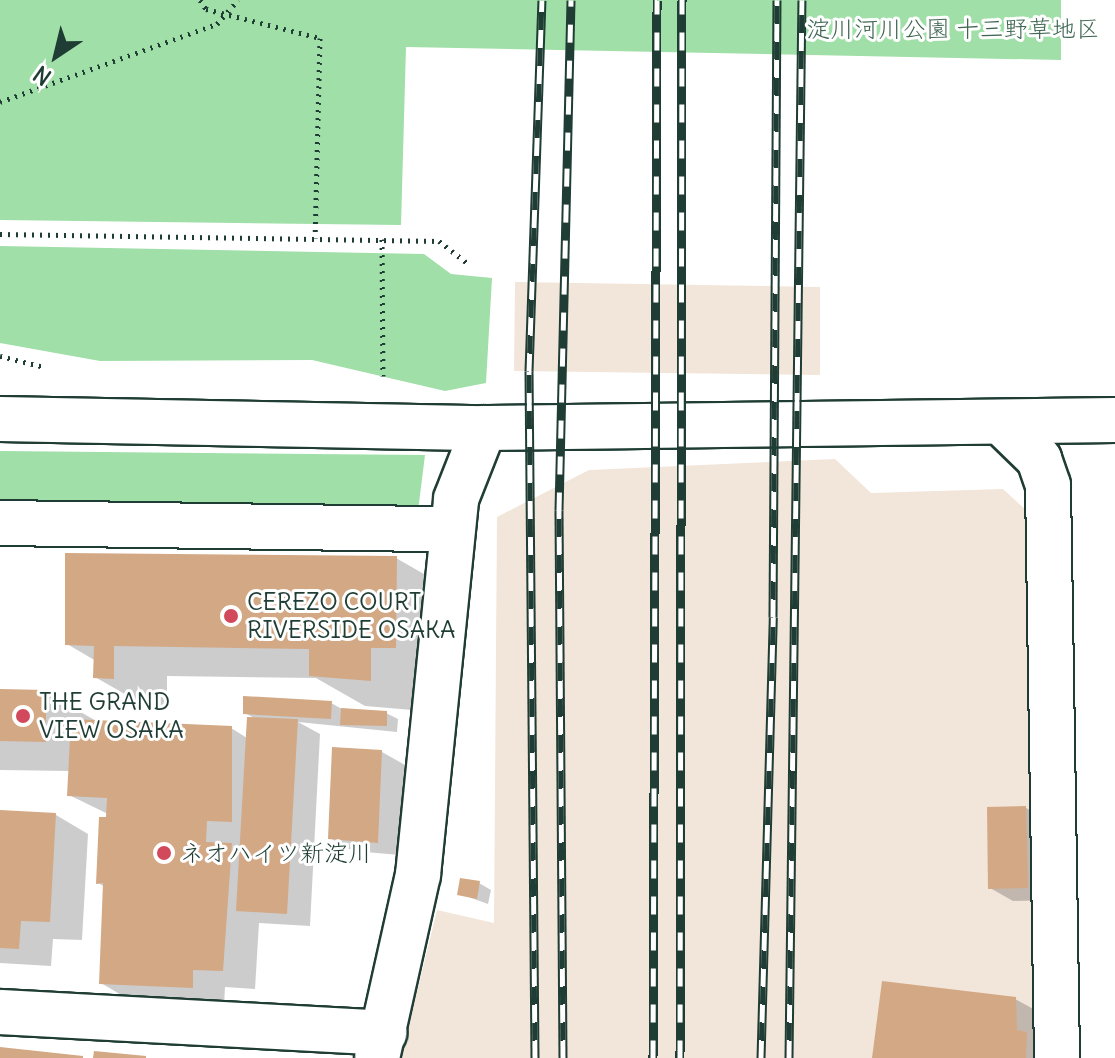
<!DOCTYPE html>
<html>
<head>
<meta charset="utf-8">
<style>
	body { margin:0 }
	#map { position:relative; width:1115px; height:1058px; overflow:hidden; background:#fff; font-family:Delius,"Klee One",sans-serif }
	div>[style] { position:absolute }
	.built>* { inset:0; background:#f2e5da }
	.green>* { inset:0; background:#a0dfa8 }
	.shadow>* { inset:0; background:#0003 }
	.building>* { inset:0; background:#d3a884 }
	.path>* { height:5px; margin-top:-2.5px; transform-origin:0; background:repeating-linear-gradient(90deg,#1f3d34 0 2px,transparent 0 8px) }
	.roads { filter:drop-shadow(2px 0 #1f3d34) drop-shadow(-2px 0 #1f3d34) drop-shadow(0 2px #1f3d34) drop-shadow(0 -2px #1f3d34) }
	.minor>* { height:44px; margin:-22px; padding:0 22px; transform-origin:22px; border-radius:22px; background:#fff }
	.rail>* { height:9px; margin-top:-4.5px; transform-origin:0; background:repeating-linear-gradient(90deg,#fff 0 18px,#1f3d34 0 36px); box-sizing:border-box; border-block:2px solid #1f3d34 }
	.dots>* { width:22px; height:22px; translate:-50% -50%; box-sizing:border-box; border:4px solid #fff; border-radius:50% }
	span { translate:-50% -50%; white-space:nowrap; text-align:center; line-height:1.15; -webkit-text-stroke:6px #fff; paint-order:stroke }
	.park-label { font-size:24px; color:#3f6651 }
	.poi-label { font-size:24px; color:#1f3d34 }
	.left { translate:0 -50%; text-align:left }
	.north { position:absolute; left:16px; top:16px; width:80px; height:80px; -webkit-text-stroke:6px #fff; paint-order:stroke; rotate:215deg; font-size:22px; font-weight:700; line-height:32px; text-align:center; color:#1f3d34 }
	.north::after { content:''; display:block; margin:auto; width:28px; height:36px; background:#1f3d34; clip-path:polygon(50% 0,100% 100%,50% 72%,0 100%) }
</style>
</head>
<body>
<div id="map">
	<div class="built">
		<div style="clip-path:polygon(515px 282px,820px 287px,820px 375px,514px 371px)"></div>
		<div style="clip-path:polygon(835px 459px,871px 493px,1003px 489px,1027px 511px,1037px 1058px,401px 1058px,437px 910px,494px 923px,497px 517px,589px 470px)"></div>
	</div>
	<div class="green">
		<div style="clip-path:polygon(0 0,1061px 0,1061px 60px,406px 47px,401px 225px,0 220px)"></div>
		<div style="clip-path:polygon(0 246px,424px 254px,451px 274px,492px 278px,486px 383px,445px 391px,312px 360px,100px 361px,0 343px)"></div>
		<div style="clip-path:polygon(0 451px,425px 455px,418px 511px,0 504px)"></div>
	</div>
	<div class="shadow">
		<div style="clip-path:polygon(396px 558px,450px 589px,424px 711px,365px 706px,316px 678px,167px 676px,167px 709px,149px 708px,95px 677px,96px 661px,67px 644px)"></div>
		<div style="clip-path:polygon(0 691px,46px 692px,98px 722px,231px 728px,247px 738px,256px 719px,245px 713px,331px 703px,342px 709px,386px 713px,398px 719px,397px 732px,298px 722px,320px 734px,310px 926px,259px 923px,255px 989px,225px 987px,224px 1006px,133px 1002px,101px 983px,105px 887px,98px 883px,108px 814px,69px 795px,70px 771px,0 770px)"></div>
		<div style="clip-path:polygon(382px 752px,405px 765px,400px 855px,353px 851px,330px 838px)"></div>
		<div style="clip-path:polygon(1026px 808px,1049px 821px,1050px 900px,1013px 901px,990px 888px)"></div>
		<div style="clip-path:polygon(0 812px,56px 815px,88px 834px,82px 940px,53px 939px,51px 966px,0 963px)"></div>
		<div style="clip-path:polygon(479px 883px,491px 890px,488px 904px,460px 894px)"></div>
		<div style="clip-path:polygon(1015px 999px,1048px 1017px,1059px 1058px,874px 1058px)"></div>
	</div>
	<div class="building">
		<div style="clip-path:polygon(65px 553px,397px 556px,396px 648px,371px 648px,371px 681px,309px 676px,309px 649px,114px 646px,114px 679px,93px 678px,94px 646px,65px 645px)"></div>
		<div style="clip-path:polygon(0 689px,46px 690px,46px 742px,0 741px)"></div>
		<div style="clip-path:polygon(243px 696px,332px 701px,331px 719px,243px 714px)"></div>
		<div style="clip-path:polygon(341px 708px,387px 711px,387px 726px,340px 725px)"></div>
		<div style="clip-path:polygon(247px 717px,298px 719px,287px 914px,236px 911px)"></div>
		<div style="clip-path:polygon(71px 719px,232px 726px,232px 822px,207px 821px,206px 842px,232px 843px,223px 971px,193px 970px,193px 988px,99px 984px,103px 883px,96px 884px,99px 817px,106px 817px,107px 798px,67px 796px)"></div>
		<div style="clip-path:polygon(332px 747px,382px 750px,378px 843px,328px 839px)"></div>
		<div style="clip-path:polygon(1026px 806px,1028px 888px,988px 889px,987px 807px)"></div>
		<div style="clip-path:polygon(0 810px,56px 813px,50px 922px,21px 921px,19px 949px,0 948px)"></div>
		<div style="clip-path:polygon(460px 878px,480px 881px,477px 899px,457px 895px)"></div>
		<div style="clip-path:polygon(882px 981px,1016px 997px,1017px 1030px,1027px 1032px,1026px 1058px,872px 1058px)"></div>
		<div style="clip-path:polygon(0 1047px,83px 1056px,83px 1058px,0 1058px)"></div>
		<div style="clip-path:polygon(94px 1051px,146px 1056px,146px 1058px,93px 1058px)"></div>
	</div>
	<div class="path">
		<div style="left:200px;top:0;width:11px;rotate:56deg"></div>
		<div style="left:206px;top:9px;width:118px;rotate:14.3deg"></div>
		<div style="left:320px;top:38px;width:200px;rotate:91.4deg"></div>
		<div style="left:0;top:102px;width:231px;rotate:-19.8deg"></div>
		<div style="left:217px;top:24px;width:32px;rotate:-49deg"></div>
		<div style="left:0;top:234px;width:439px;rotate:0.9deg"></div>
		<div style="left:439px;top:241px;width:37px;rotate:38deg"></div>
		<div style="left:382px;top:239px;width:137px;rotate:89.6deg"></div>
		<div style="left:0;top:356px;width:45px;rotate:14deg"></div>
	</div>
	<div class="roads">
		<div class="minor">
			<div style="left:0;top:419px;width:484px;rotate:1.1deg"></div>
			<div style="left:484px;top:428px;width:631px;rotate:-0.73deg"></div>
			<div style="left:1002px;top:423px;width:52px;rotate:44.2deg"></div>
			<div style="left:1039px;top:459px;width:28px;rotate:71deg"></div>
			<div style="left:1048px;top:485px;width:573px;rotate:89.1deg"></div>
			<div style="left:0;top:523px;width:452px;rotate:0.8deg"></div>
			<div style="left:0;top:1012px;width:385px;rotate:3.1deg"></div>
			<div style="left:377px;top:1058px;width:188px;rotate:-77.4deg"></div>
			<div style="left:418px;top:875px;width:378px;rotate:-84.2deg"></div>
			<div style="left:456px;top:499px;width:76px;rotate:-68.5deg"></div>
		</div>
	</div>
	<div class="rail">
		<div style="left:535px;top:1058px;width:687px;rotate:-90.5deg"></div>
		<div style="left:529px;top:371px;width:371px;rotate:-88deg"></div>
		<div style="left:563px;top:1058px;width:548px;rotate:-90.42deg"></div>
		<div style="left:559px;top:510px;width:510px;rotate:-88.65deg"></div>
		<div style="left:653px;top:1058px;width:1058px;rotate:-89.78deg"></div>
		<div style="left:680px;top:1058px;width:1058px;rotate:-89.89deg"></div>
		<div style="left:761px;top:1058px;width:441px;rotate:-88.4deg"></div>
		<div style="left:773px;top:617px;width:617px;rotate:-89.63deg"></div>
		<div style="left:789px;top:1058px;width:1058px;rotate:-89.3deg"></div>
	</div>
	<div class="dots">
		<div style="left:231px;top:616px;background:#d1495b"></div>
		<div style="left:23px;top:716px;background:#d1495b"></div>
		<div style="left:164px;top:853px;background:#d1495b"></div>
	</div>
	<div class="park-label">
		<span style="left:953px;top:29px">淀川河川公園 十三野草地区</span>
	</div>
	<div class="poi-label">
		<span class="left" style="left:247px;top:616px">CEREZO COURT<br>RIVERSIDE OSAKA</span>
		<span class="left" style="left:39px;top:716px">THE GRAND<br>VIEW OSAKA</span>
		<span class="left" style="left:180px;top:853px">ネオハイツ新淀川</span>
	</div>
	<div class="north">N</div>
</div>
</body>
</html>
